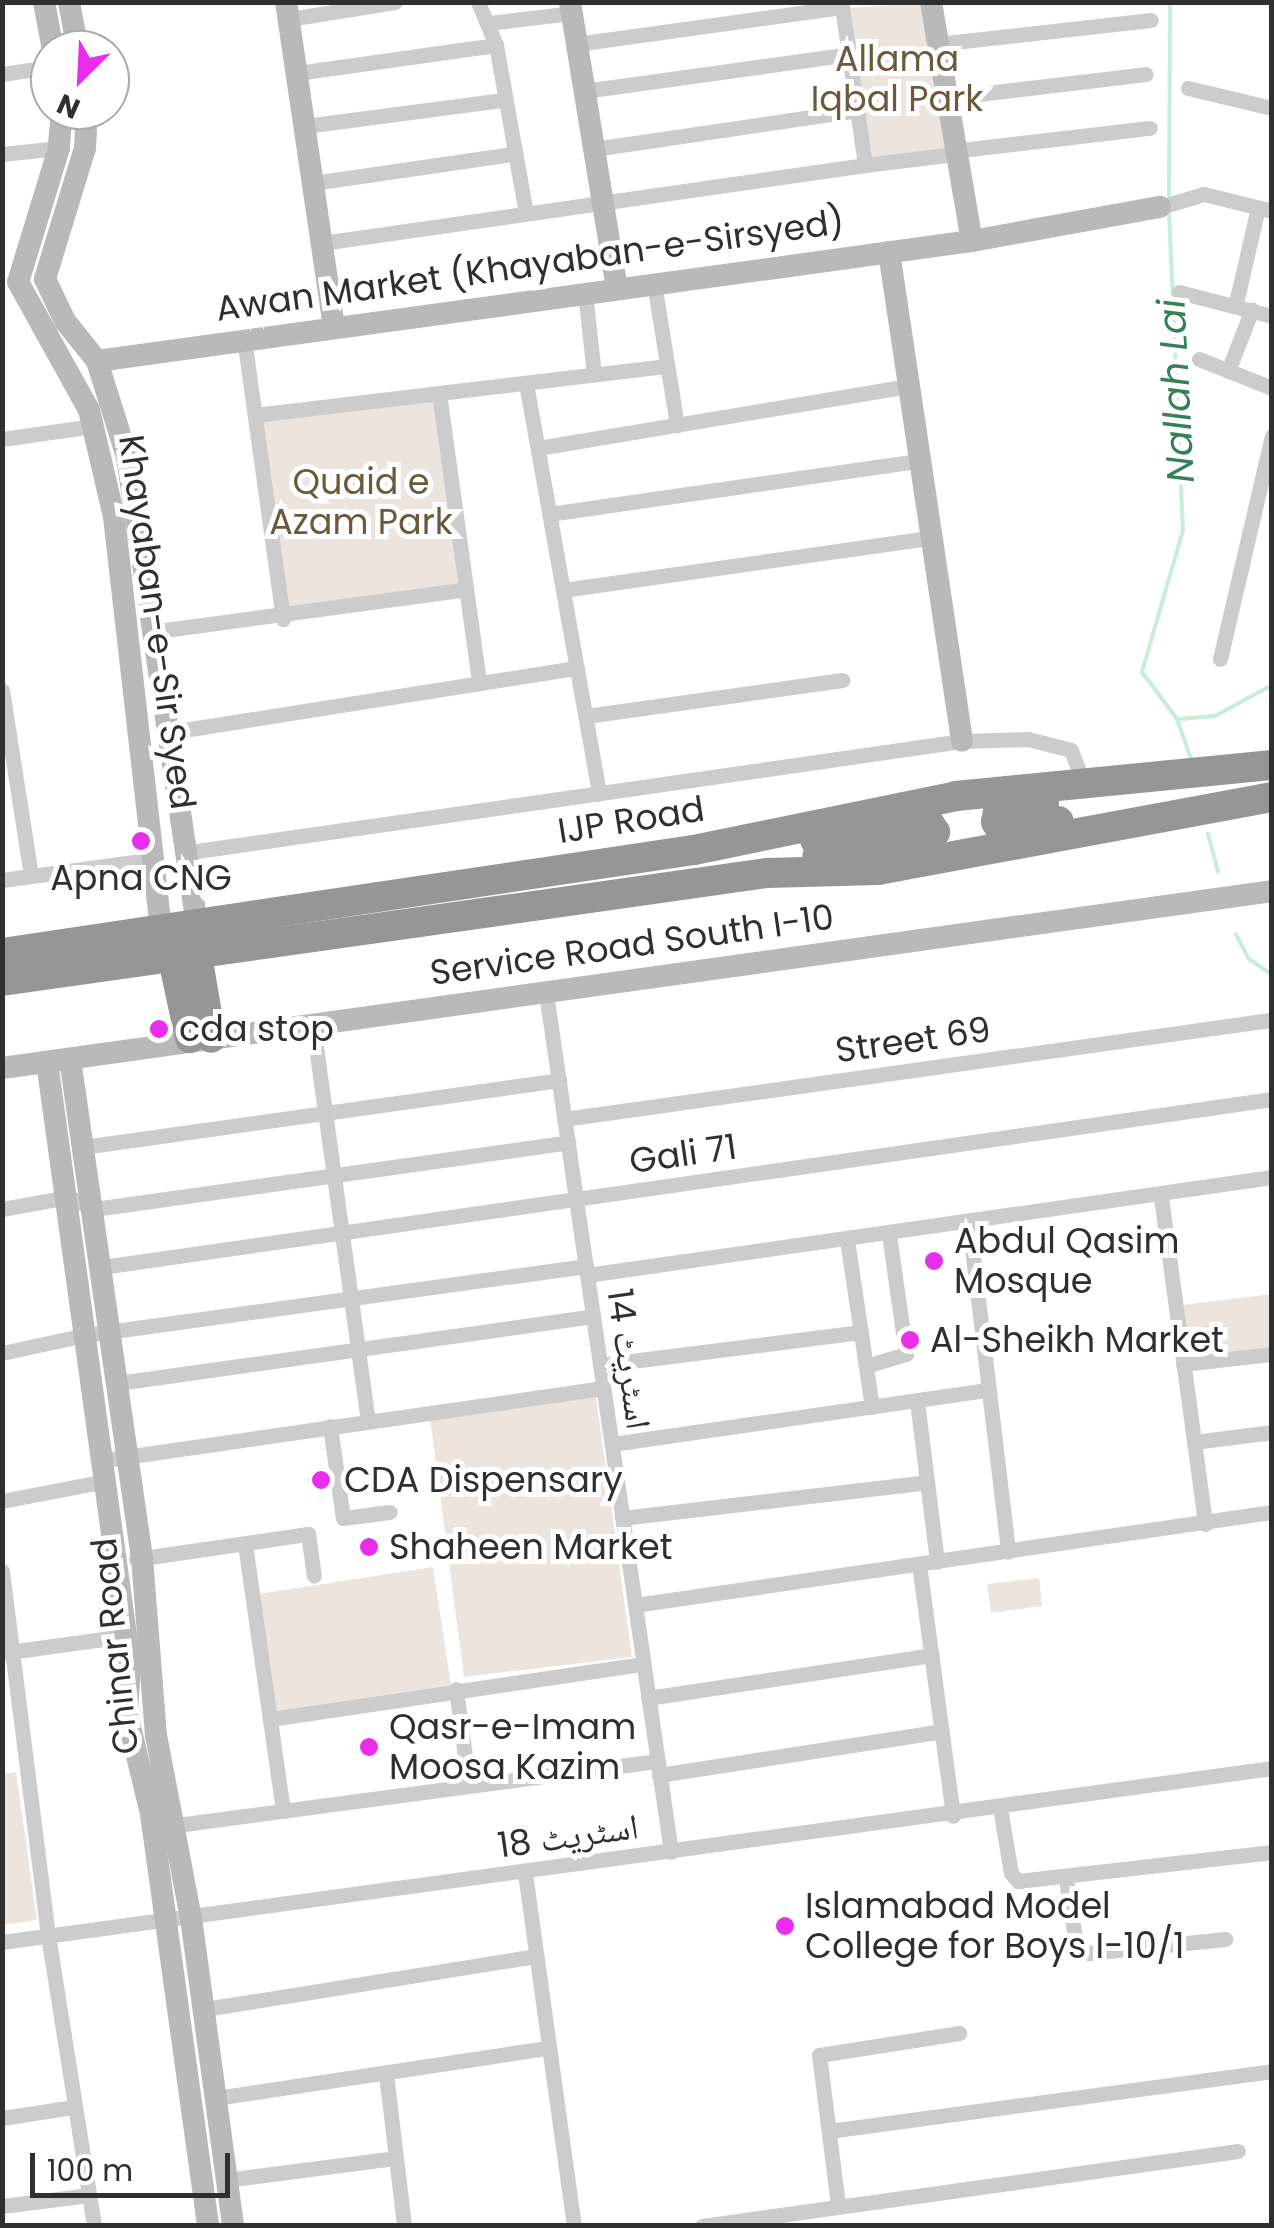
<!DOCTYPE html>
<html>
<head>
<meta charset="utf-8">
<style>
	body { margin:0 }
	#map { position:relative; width:1274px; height:2228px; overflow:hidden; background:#fff; font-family:Poppins,"Noto Naskh Arabic",sans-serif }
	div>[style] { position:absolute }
	.green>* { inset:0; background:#ede5dd }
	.stream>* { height:4px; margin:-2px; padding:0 2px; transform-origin:2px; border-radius:2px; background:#c8edd9 }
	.street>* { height:15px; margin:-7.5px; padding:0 7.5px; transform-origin:7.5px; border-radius:7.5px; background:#ccc }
	.secondary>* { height:22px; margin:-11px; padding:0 11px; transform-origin:11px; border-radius:11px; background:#b9b9b9 }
	.highway>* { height:30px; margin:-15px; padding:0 15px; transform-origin:15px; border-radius:15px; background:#969696 }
	.dots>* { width:28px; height:28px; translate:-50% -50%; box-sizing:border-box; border:5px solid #fff; border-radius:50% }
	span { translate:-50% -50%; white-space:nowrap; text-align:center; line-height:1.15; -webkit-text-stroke:10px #fff; paint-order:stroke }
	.park-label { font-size:35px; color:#6c593b }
	.street-label { font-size:35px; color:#2f2f2f }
	.poi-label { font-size:35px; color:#2f2f2f }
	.left { translate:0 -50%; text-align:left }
	.water-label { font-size:38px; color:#348057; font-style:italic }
	.frame { position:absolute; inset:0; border:5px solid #2f2f2f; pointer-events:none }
	.north { position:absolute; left:30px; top:30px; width:100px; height:100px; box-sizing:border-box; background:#fff; border:2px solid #acacac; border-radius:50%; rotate:204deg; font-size:28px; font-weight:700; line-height:40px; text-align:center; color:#2f2f2f }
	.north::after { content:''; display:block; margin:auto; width:35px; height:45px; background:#ea2dea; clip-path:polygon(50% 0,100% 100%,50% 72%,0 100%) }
	.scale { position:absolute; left:30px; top:2153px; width:200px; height:45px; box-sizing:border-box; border:5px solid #2f2f2f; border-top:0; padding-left:12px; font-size:30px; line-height:35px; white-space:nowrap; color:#2f2f2f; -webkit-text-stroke:8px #fff; paint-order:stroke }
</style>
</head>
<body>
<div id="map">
	<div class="green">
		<div style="clip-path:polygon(926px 3px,947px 150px,868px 161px,847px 8px)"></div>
		<div style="clip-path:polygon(439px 393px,466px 589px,283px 619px,255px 415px)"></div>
		<div style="clip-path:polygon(1271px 1294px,1271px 1348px,1189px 1358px,1182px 1305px)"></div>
		<div style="clip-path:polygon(595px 1390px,632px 1657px,464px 1677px,430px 1418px)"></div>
		<div style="clip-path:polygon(433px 1567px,451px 1685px,276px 1711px,258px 1594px)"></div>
		<div style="clip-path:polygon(1039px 1578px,1042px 1606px,991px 1613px,987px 1584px)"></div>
		<div style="clip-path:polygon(16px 1772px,37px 1920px,3px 1925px,3px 1774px)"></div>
	</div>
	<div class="stream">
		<div style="left:1169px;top:202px;width:200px;rotate:-89.7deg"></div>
		<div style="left:1169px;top:211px;width:319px;rotate:87.5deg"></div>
		<div style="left:1183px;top:530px;width:148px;rotate:106.1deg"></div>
		<div style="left:1142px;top:672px;width:59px;rotate:53.3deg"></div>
		<div style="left:1177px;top:719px;width:42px;rotate:70.7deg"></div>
		<div style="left:1180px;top:719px;width:35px;rotate:-5deg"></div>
		<div style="left:1215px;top:716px;width:65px;rotate:-28.5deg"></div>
		<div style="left:1208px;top:834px;width:39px;rotate:75deg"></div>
		<div style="left:1236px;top:934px;width:27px;rotate:63deg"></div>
		<div style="left:1248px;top:958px;width:29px;rotate:35deg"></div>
		<div style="left:1272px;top:1972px;width:36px;rotate:90deg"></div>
	</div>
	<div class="street">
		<div style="left:478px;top:2px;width:47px;rotate:67.3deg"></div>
		<div style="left:496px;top:45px;width:171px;rotate:79.9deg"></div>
		<div style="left:289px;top:19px;width:107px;rotate:-9.1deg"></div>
		<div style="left:489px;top:23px;width:84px;rotate:-6.9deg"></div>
		<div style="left:576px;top:44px;width:269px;rotate:-7.9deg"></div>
		<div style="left:842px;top:7px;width:160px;rotate:81.7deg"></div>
		<div style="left:865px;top:165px;width:90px;rotate:-7deg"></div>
		<div style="left:937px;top:44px;width:215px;rotate:-6.4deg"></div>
		<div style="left:297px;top:73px;width:201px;rotate:-8deg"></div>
		<div style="left:2px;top:74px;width:49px;rotate:-8.3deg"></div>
		<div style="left:1188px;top:88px;width:86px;rotate:13.4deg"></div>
		<div style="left:584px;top:91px;width:270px;rotate:-7.9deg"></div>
		<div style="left:945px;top:98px;width:202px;rotate:-6.8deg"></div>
		<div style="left:305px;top:126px;width:200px;rotate:-7.5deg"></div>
		<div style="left:594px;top:149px;width:267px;rotate:-8.4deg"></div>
		<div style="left:953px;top:151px;width:198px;rotate:-6.7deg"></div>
		<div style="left:2px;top:154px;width:57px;rotate:-6deg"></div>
		<div style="left:313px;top:183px;width:200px;rotate:-8.3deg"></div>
		<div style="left:1160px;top:207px;width:46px;rotate:-16.5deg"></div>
		<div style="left:1204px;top:194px;width:70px;rotate:14deg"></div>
		<div style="left:322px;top:243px;width:549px;rotate:-8.17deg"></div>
		<div style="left:654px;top:283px;width:144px;rotate:80.8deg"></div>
		<div style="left:585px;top:292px;width:83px;rotate:83.8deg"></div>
		<div style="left:1179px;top:292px;width:96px;rotate:14.5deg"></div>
		<div style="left:1236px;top:303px;width:98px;rotate:-77deg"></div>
		<div style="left:244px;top:338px;width:284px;rotate:82.1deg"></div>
		<div style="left:1199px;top:359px;width:79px;rotate:21.7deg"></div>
		<div style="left:1228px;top:371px;width:66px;rotate:-68.8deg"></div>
		<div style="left:526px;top:383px;width:417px;rotate:79.9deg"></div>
		<div style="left:439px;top:393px;width:292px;rotate:82.1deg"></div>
		<div style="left:255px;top:415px;width:415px;rotate:-6.8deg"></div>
		<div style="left:2px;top:439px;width:92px;rotate:-8.1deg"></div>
		<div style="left:538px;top:448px;width:371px;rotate:-9.5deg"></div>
		<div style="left:549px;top:514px;width:371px;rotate:-8.2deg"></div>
		<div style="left:563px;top:590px;width:369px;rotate:-8.1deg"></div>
		<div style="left:150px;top:632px;width:319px;rotate:-7.7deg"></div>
		<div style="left:1220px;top:659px;width:229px;rotate:-76.9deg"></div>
		<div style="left:2px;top:690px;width:188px;rotate:81.1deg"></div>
		<div style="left:586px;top:716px;width:259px;rotate:-8deg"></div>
		<div style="left:165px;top:733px;width:417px;rotate:-9deg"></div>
		<div style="left:190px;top:852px;width:780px;rotate:-8.18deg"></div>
		<div style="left:962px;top:741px;width:66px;rotate:-1.7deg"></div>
		<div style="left:1028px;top:739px;width:44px;rotate:14.3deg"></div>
		<div style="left:1071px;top:750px;width:33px;rotate:69deg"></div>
		<div style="left:2px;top:880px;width:155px;rotate:-7.8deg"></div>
		<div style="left:546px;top:993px;width:868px;rotate:81.72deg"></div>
		<div style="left:313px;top:1025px;width:400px;rotate:82.1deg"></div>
		<div style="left:564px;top:1119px;width:713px;rotate:-7.98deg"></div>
		<div style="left:83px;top:1147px;width:481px;rotate:-8deg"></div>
		<div style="left:1161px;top:1197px;width:330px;rotate:82.3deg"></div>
		<div style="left:2px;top:1209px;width:68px;rotate:-10.2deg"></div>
		<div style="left:69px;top:1197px;width:28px;rotate:26deg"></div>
		<div style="left:94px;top:1209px;width:479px;rotate:-8deg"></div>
		<div style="left:969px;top:1223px;width:331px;rotate:83.2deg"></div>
		<div style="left:847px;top:1240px;width:169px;rotate:81.5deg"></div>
		<div style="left:102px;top:1267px;width:1182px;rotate:-8.17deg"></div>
		<div style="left:587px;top:1275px;width:692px;rotate:-8.14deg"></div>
		<div style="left:2px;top:1353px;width:85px;rotate:-12.2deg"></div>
		<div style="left:85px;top:1335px;width:506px;rotate:-7.84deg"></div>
		<div style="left:1183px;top:1364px;width:90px;rotate:-6.4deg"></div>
		<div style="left:600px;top:1365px;width:263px;rotate:-7.2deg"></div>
		<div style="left:866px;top:1366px;width:42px;rotate:-16.7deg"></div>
		<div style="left:906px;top:1354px;width:121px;rotate:-98.1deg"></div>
		<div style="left:118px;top:1383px;width:480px;rotate:-8deg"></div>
		<div style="left:917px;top:1401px;width:162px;rotate:82.9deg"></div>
		<div style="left:330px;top:1426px;width:93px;rotate:82deg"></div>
		<div style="left:343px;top:1518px;width:47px;rotate:-7.3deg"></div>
		<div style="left:1194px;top:1442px;width:79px;rotate:-7.3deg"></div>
		<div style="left:612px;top:1444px;width:381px;rotate:-8.2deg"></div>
		<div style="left:104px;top:1460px;width:504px;rotate:-8.21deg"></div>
		<div style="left:2px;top:1501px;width:106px;rotate:-10.9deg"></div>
		<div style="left:622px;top:1518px;width:307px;rotate:-6.7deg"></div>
		<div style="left:245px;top:1544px;width:270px;rotate:81.9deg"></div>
		<div style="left:136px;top:1559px;width:174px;rotate:-8.3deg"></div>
		<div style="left:308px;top:1534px;width:42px;rotate:81.9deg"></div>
		<div style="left:919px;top:1564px;width:254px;rotate:82.3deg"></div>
		<div style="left:2px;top:1571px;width:367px;rotate:82.8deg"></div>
		<div style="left:48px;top:1935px;width:295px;rotate:81deg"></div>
		<div style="left:635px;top:1605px;width:644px;rotate:-8.31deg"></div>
		<div style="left:2px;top:1653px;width:124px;rotate:-7.9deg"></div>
		<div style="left:456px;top:1689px;width:98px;rotate:82.4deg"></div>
		<div style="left:648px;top:1698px;width:287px;rotate:-8.6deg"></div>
		<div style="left:270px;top:1719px;width:377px;rotate:-8.4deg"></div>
		<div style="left:659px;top:1775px;width:286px;rotate:-8.8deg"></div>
		<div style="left:1000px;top:1808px;width:66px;rotate:80.4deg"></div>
		<div style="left:1011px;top:1873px;width:11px;rotate:49deg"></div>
		<div style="left:1018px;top:1881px;width:256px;rotate:-6.5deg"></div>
		<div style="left:177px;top:1825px;width:484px;rotate:-7.6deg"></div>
		<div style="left:525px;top:1873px;width:356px;rotate:82.1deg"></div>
		<div style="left:1066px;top:1879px;width:66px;rotate:81.3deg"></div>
		<div style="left:1076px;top:1944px;width:16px;rotate:35deg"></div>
		<div style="left:1089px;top:1953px;width:137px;rotate:-5.9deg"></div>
		<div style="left:2px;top:1942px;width:1282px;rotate:-7.8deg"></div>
		<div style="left:205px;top:2009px;width:335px;rotate:-9.1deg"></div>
		<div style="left:386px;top:2074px;width:153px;rotate:83.2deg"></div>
		<div style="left:216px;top:2098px;width:335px;rotate:-8.6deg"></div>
		<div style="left:2px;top:2118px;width:73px;rotate:-8.7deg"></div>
		<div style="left:829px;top:2131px;width:447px;rotate:-7.7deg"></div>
		<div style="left:226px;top:2180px;width:170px;rotate:-7.4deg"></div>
		<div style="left:838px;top:2205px;width:151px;rotate:-97.2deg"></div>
		<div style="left:819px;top:2055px;width:142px;rotate:-8.9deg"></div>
		<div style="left:2px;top:2206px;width:88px;rotate:-7.2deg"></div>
		<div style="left:702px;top:2226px;width:541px;rotate:-7.97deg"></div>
	</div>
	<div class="secondary">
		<div style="left:44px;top:2px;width:49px;rotate:79.4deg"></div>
		<div style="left:69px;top:2px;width:49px;rotate:79.4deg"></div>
		<div style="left:286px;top:2px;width:328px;rotate:81.6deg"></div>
		<div style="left:570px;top:2px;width:290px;rotate:80.7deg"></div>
		<div style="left:931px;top:2px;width:242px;rotate:80.3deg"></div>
		<div style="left:62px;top:110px;width:38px;rotate:95deg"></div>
		<div style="left:59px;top:148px;width:140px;rotate:107deg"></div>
		<div style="left:18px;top:282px;width:146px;rotate:61deg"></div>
		<div style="left:89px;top:410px;width:110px;rotate:76.8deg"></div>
		<div style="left:114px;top:517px;width:415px;rotate:83.5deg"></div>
		<div style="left:87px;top:110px;width:38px;rotate:93deg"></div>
		<div style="left:85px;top:148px;width:137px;rotate:107deg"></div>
		<div style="left:45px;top:279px;width:47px;rotate:64.5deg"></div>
		<div style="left:65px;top:321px;width:51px;rotate:51.3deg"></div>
		<div style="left:97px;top:361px;width:101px;rotate:72.6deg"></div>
		<div style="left:127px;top:457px;width:473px;rotate:81.5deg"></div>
		<div style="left:889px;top:252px;width:494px;rotate:81.5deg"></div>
		<div style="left:97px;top:361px;width:883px;rotate:-7.81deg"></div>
		<div style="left:972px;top:241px;width:191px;rotate:-10.3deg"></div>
		<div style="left:70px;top:1059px;width:504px;rotate:81.79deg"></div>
		<div style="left:142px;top:1558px;width:178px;rotate:85.5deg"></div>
		<div style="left:156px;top:1735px;width:186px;rotate:79.2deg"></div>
		<div style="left:191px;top:1918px;width:311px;rotate:82.2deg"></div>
		<div style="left:47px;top:1062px;width:608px;rotate:82.15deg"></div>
		<div style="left:130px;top:1664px;width:50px;rotate:93.4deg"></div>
		<div style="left:127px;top:1714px;width:103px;rotate:76.5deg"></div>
		<div style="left:151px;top:1814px;width:416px;rotate:82.1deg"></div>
		<div style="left:2px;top:1068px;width:1282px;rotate:-7.93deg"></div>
	</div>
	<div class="highway">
		<div style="left:1044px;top:804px;width:47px;rotate:170.1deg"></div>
		<div style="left:998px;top:812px;width:10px;rotate:101deg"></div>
		<div style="left:996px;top:822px;width:7px;rotate:56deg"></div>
		<div style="left:1000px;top:828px;width:59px;rotate:-6.8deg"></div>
		<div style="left:815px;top:840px;width:115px;rotate:-8.5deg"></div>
		<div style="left:929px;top:823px;width:11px;rotate:56deg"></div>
		<div style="left:935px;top:832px;width:120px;rotate:168.5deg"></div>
		<div style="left:2px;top:953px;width:700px;rotate:-8.47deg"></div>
		<div style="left:694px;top:850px;width:268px;rotate:-11.6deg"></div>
		<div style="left:956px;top:796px;width:318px;rotate:-5.6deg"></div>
		<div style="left:197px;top:955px;width:84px;rotate:80.4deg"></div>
		<div style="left:173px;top:959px;width:81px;rotate:77.9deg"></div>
		<div style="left:2px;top:981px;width:773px;rotate:-8.04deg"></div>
		<div style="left:767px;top:873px;width:111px;rotate:-1.5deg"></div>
		<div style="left:878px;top:870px;width:401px;rotate:-10.5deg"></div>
	</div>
	<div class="dots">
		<div style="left:141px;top:841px;background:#ea2dea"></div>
		<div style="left:159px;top:1029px;background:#ea2dea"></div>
		<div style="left:934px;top:1261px;background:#ea2dea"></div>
		<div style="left:910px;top:1340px;background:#ea2dea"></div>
		<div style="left:321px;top:1480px;background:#ea2dea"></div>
		<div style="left:369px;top:1547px;background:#ea2dea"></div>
		<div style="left:369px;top:1747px;background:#ea2dea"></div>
		<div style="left:785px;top:1926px;background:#ea2dea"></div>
	</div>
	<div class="park-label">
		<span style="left:897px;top:79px">Allama<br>Iqbal Park</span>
		<span style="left:361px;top:502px">Quaid e<br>Azam Park</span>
	</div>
	<div class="street-label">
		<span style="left:530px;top:265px;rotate:-8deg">Awan Market (Khayaban-e-Sirsyed)</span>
		<span style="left:157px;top:622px;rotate:82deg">Khayaban-e-Sir Syed</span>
		<span style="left:631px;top:820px;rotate:-9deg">IJP Road</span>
		<span style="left:632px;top:945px;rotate:-8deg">Service Road South I-10</span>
		<span style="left:913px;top:1040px;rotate:-8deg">Street 69</span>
		<span style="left:683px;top:1154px;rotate:-8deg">Gali 71</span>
		<span style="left:629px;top:1359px;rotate:82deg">اسٹریٹ 14</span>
		<span style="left:115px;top:1646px;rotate:-96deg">Chinar Road</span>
		<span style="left:568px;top:1836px;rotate:-8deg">اسٹریٹ 18</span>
	</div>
	<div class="poi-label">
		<span style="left:141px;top:878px">Apna CNG</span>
		<span class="left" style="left:179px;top:1029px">cda stop</span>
		<span class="left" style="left:954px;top:1261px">Abdul Qasim<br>Mosque</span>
		<span class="left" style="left:930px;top:1340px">Al-Sheikh Market</span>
		<span class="left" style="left:344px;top:1480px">CDA Dispensary</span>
		<span class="left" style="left:389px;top:1547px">Shaheen Market</span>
		<span class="left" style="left:389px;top:1747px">Qasr-e-Imam<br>Moosa Kazim</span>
		<span class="left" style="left:805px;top:1926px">Islamabad Model<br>College for Boys I-10/1</span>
	</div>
	<div class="water-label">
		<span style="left:1176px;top:391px;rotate:-93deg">Nallah Lai</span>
	</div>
	<div class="frame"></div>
	<div class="north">N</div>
	<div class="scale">100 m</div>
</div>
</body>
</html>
